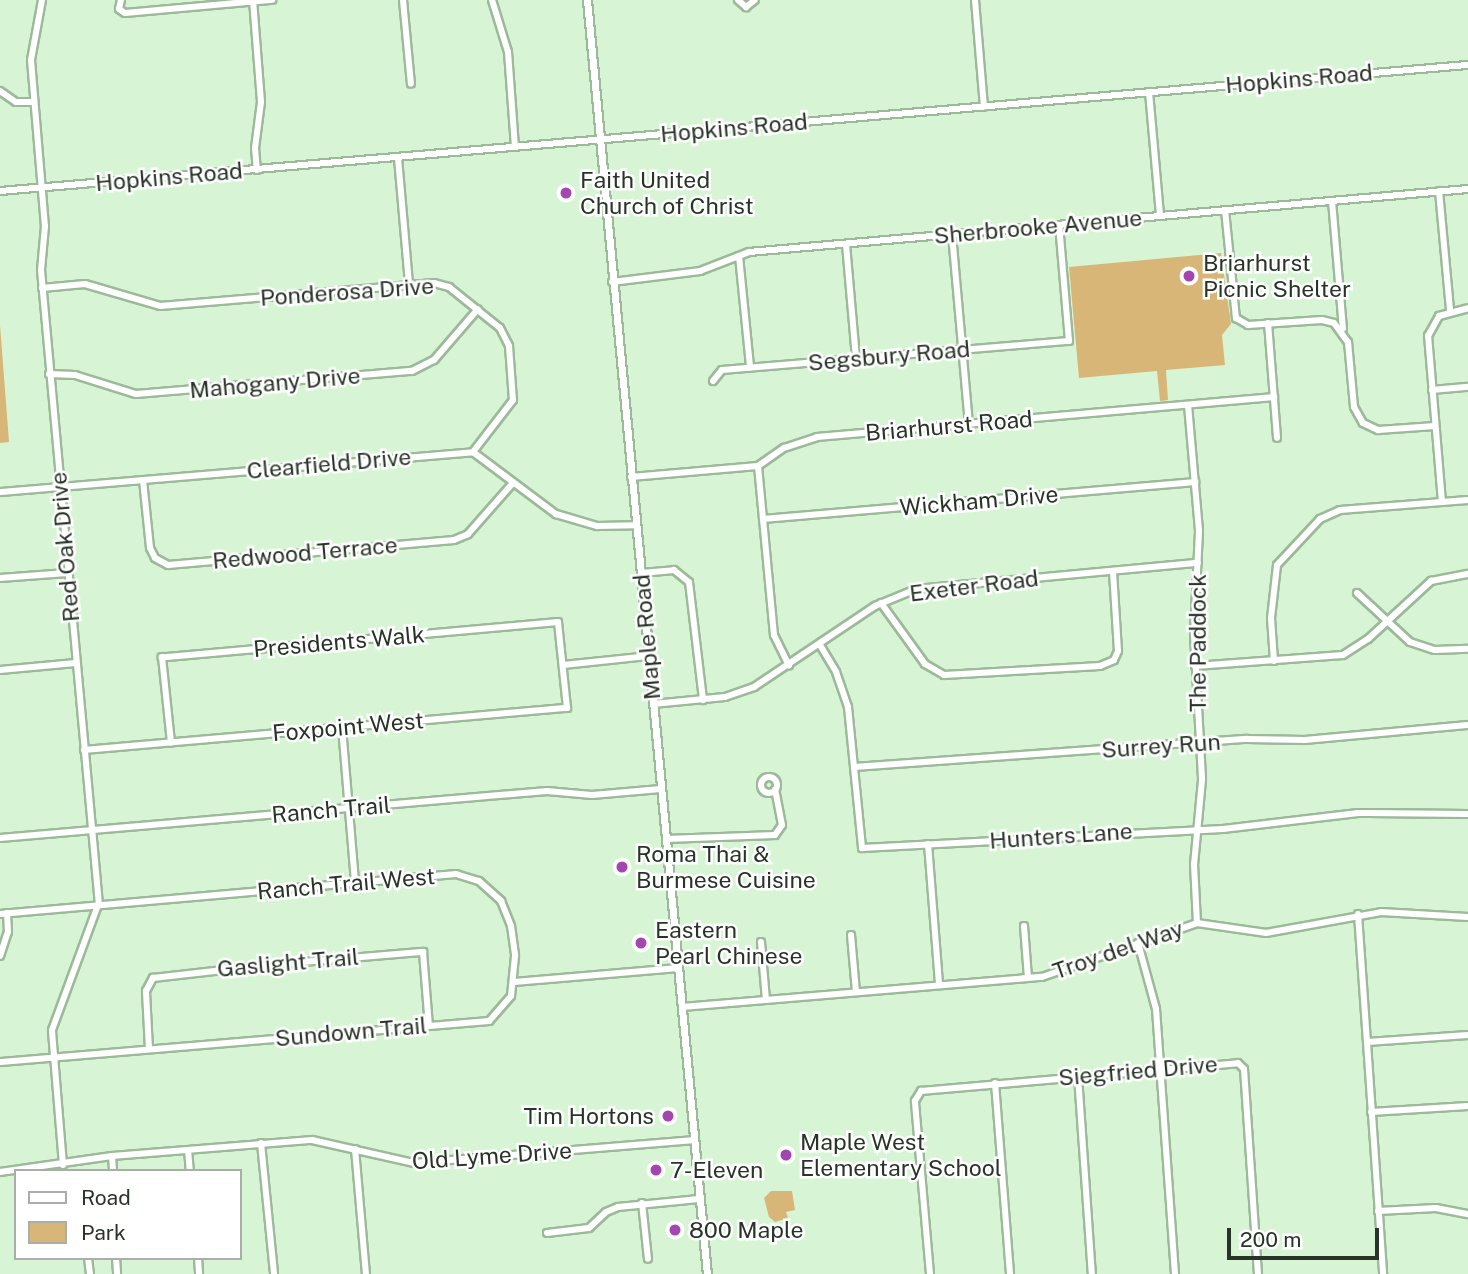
<!DOCTYPE html>
<html>
<head>
<meta charset="utf-8">
<style>
	body { margin:0 }
	#map { position:relative; width:1468px; height:1274px; overflow:hidden; background:#d7f5d4; font-family:"Public Sans",sans-serif }
	div>[style] { position:absolute }
	.green>* { inset:0; background:#d7b677 }
	.roads { filter:drop-shadow(2px 0 #9cb99a) drop-shadow(-2px 0 #9cb99a) drop-shadow(0 2px #9cb99a) drop-shadow(0 -2px #9cb99a) }
	.minor>* { height:6px; margin:-3px; padding:0 3px; transform-origin:3px; border-radius:3px; background:#fff }
	.minor>.ring { margin:-3px; padding:0; box-sizing:content-box; background:none; border:6px solid #fff; border-radius:50% }
	.major>* { height:7px; margin:-3.5px; padding:0 3.5px; transform-origin:3.5px; border-radius:3.5px; background:#fff }
	.dots>* { width:19px; height:19px; translate:-50% -50%; box-sizing:border-box; border:4px solid #fff; border-radius:50% }
	span { translate:-50% -50%; white-space:nowrap; text-align:center; line-height:1.15; -webkit-text-stroke:5px #fff; paint-order:stroke }
	.street-label { font-size:23px; color:#293428 }
	.poi-label { font-size:23px; color:#293428 }
	.left { translate:0 -50%; text-align:left }
	.right { translate:-100% -50%; text-align:right }
	.legend { position:absolute; left:14px; top:1169px; width:228px; height:91px; box-sizing:border-box; background:#fff; border:2px solid #a9aea9; margin:0; padding:9px 12px; list-style:none; font-size:21px; color:#293428 }
	.legend li { display:flex; align-items:center; gap:14px; height:35px }
	.legend b { width:35px; border:2px solid #a9aea9 }
	.scale { position:absolute; left:1227px; top:1228px; width:152px; height:32px; box-sizing:border-box; border:4px solid #293428; border-top:0; padding-left:9px; font-size:21px; line-height:24px; white-space:nowrap; color:#293428; -webkit-text-stroke:5px #fff; paint-order:stroke }
</style>
</head>
<body>
<div id="map">
	<div class="green">
		<div style="clip-path:polygon(1221px 253px,1231px 324px,1222px 335px,1225px 365px,1166px 370px,1168px 400px,1160px 401px,1157px 371px,1079px 378px,1069px 267px)"></div>
		<div style="clip-path:polygon(0 325px,9px 442px,0 443px)"></div>
		<div style="clip-path:polygon(771px 1191px,792px 1191px,795px 1210px,786px 1212px,788px 1218px,775px 1222px,769px 1217px,764px 1198px)"></div>
	</div>
	<div class="roads">
		<div class="minor">
			<div style="left:42px;top:0;width:61px;rotate:100.4deg"></div>
			<div style="left:31px;top:60px;width:167px;rotate:85.2deg"></div>
			<div style="left:45px;top:226px;width:44px;rotate:95.2deg"></div>
			<div style="left:41px;top:270px;width:638px;rotate:84.78deg"></div>
			<div style="left:121px;top:0;width:9px;rotate:103deg"></div>
			<div style="left:119px;top:9px;width:7px;rotate:34deg"></div>
			<div style="left:125px;top:13px;width:148px;rotate:-5.1deg"></div>
			<div style="left:253px;top:0;width:102px;rotate:85.5deg"></div>
			<div style="left:261px;top:102px;width:46px;rotate:97.4deg"></div>
			<div style="left:255px;top:148px;width:22px;rotate:85deg"></div>
			<div style="left:403px;top:0;width:84px;rotate:84.6deg"></div>
			<div style="left:492px;top:0;width:54px;rotate:72.9deg"></div>
			<div style="left:508px;top:52px;width:95px;rotate:85.8deg"></div>
			<div style="left:738px;top:0;width:11px;rotate:41deg"></div>
			<div style="left:746px;top:7px;width:11px;rotate:-38deg"></div>
			<div style="left:975px;top:0;width:107px;rotate:85.2deg"></div>
			<div style="left:0;top:91px;width:19px;rotate:35deg"></div>
			<div style="left:16px;top:102px;width:16px"></div>
			<div style="left:1149px;top:92px;width:123px;rotate:84.9deg"></div>
			<div style="left:398px;top:158px;width:127px;rotate:85deg"></div>
			<div style="left:0;top:191px;width:1473px;rotate:-4.91deg"></div>
			<div style="left:1439px;top:191px;width:120px;rotate:84.7deg"></div>
			<div style="left:1332px;top:201px;width:128px;rotate:85.1deg"></div>
			<div style="left:1225px;top:210px;width:109px;rotate:84.2deg"></div>
			<div style="left:1236px;top:318px;width:14px;rotate:30deg"></div>
			<div style="left:1248px;top:325px;width:74px;rotate:-3.9deg"></div>
			<div style="left:1322px;top:320px;width:12px;rotate:14deg"></div>
			<div style="left:1334px;top:323px;width:24px;rotate:54deg"></div>
			<div style="left:1348px;top:342px;width:65px;rotate:84.7deg"></div>
			<div style="left:1354px;top:407px;width:18px;rotate:61deg"></div>
			<div style="left:1363px;top:423px;width:17px;rotate:25deg"></div>
			<div style="left:1378px;top:430px;width:57px;rotate:-4deg"></div>
			<div style="left:952px;top:234px;width:191px;rotate:84.9deg"></div>
			<div style="left:846px;top:244px;width:115px;rotate:85deg"></div>
			<div style="left:739px;top:256px;width:112px;rotate:84.3deg"></div>
			<div style="left:612px;top:282px;width:89px;rotate:-7.1deg"></div>
			<div style="left:700px;top:271px;width:53px;rotate:-21.2deg"></div>
			<div style="left:749px;top:252px;width:722px;rotate:-5.01deg"></div>
			<div style="left:42px;top:288px;width:43px;rotate:-5.3deg"></div>
			<div style="left:85px;top:284px;width:78px;rotate:16.3deg"></div>
			<div style="left:160px;top:306px;width:275px;rotate:-4.8deg"></div>
			<div style="left:434px;top:283px;width:16px;rotate:15deg"></div>
			<div style="left:449px;top:287px;width:65px;rotate:38.8deg"></div>
			<div style="left:500px;top:328px;width:20px;rotate:63deg"></div>
			<div style="left:509px;top:346px;width:54px;rotate:85.8deg"></div>
			<div style="left:513px;top:400px;width:66px;rotate:127.6deg"></div>
			<div style="left:1268px;top:323px;width:115px;rotate:85.5deg"></div>
			<div style="left:49px;top:374px;width:26px;rotate:2deg"></div>
			<div style="left:75px;top:375px;width:64px;rotate:17.3deg"></div>
			<div style="left:136px;top:394px;width:277px;rotate:-4.8deg"></div>
			<div style="left:412px;top:371px;width:25px;rotate:-27deg"></div>
			<div style="left:434px;top:360px;width:67px;rotate:-49.2deg"></div>
			<div style="left:713px;top:381px;width:14px;rotate:-51deg"></div>
			<div style="left:722px;top:370px;width:348px;rotate:-4.8deg"></div>
			<div style="left:1069px;top:341px;width:116px;rotate:-94.9deg"></div>
			<div style="left:1432px;top:390px;width:36px;rotate:-5deg"></div>
			<div style="left:1188px;top:405px;width:126px;rotate:85deg"></div>
			<div style="left:1199px;top:531px;width:104px;rotate:92.8deg"></div>
			<div style="left:1194px;top:635px;width:145px;rotate:86.8deg"></div>
			<div style="left:1202px;top:780px;width:84px;rotate:95.4deg"></div>
			<div style="left:1194px;top:864px;width:59px;rotate:87.1deg"></div>
			<div style="left:758px;top:466px;width:170px;rotate:84.6deg"></div>
			<div style="left:774px;top:635px;width:34px;rotate:64deg"></div>
			<div style="left:631px;top:477px;width:127px;rotate:-5deg"></div>
			<div style="left:758px;top:466px;width:32px;rotate:-35deg"></div>
			<div style="left:784px;top:448px;width:35px;rotate:-18deg"></div>
			<div style="left:817px;top:437px;width:459px;rotate:-5deg"></div>
			<div style="left:143px;top:480px;width:68px;rotate:84.1deg"></div>
			<div style="left:150px;top:548px;width:11px;rotate:63deg"></div>
			<div style="left:155px;top:558px;width:15px;rotate:28deg"></div>
			<div style="left:168px;top:565px;width:287px;rotate:-5deg"></div>
			<div style="left:454px;top:540px;width:15px;rotate:-23deg"></div>
			<div style="left:468px;top:534px;width:67px;rotate:-48.7deg"></div>
			<div style="left:0;top:492px;width:475px;rotate:-4.8deg"></div>
			<div style="left:473px;top:452px;width:104px;rotate:36.8deg"></div>
			<div style="left:556px;top:514px;width:43px;rotate:16.3deg"></div>
			<div style="left:597px;top:526px;width:39px;rotate:-1deg"></div>
			<div style="left:1442px;top:502px;width:167px;rotate:-94.8deg"></div>
			<div style="left:1428px;top:336px;width:23px;rotate:-61deg"></div>
			<div style="left:1439px;top:316px;width:30px;rotate:-15deg"></div>
			<div style="left:763px;top:519px;width:434px;rotate:-4.9deg"></div>
			<div style="left:641px;top:573px;width:33px;rotate:-5deg"></div>
			<div style="left:674px;top:570px;width:19px;rotate:39deg"></div>
			<div style="left:689px;top:582px;width:119px;rotate:83.2deg"></div>
			<div style="left:0;top:578px;width:67px;rotate:-4.3deg"></div>
			<div style="left:1357px;top:593px;width:72px;rotate:42.8deg"></div>
			<div style="left:1410px;top:642px;width:26px;rotate:18deg"></div>
			<div style="left:1435px;top:650px;width:33px;rotate:-2deg"></div>
			<div style="left:881px;top:603px;width:75px;rotate:54.2deg"></div>
			<div style="left:925px;top:664px;width:22px;rotate:30deg"></div>
			<div style="left:944px;top:675px;width:156px;rotate:-3.3deg"></div>
			<div style="left:1100px;top:666px;width:15px;rotate:-23deg"></div>
			<div style="left:1114px;top:660px;width:10px;rotate:-66deg"></div>
			<div style="left:1118px;top:651px;width:80px;rotate:-93.6deg"></div>
			<div style="left:820px;top:645px;width:31px;rotate:59deg"></div>
			<div style="left:836px;top:672px;width:37px;rotate:71deg"></div>
			<div style="left:848px;top:707px;width:142px;rotate:84.3deg"></div>
			<div style="left:862px;top:848px;width:361px;rotate:-3deg"></div>
			<div style="left:1223px;top:829px;width:136px;rotate:-6.8deg"></div>
			<div style="left:1358px;top:813px;width:110px;rotate:0.5deg"></div>
			<div style="left:1274px;top:661px;width:43px;rotate:-94deg"></div>
			<div style="left:1271px;top:618px;width:53px;rotate:-83.5deg"></div>
			<div style="left:1277px;top:565px;width:63px;rotate:-46.9deg"></div>
			<div style="left:1320px;top:519px;width:22px;rotate:-24deg"></div>
			<div style="left:1340px;top:510px;width:128px;rotate:-4.5deg"></div>
			<div style="left:563px;top:665px;width:85px;rotate:-6deg"></div>
			<div style="left:1195px;top:666px;width:148px;rotate:-4.3deg"></div>
			<div style="left:1343px;top:655px;width:30px;rotate:-33deg"></div>
			<div style="left:1368px;top:639px;width:86px;rotate:-42.6deg"></div>
			<div style="left:1431px;top:581px;width:38px;rotate:-11deg"></div>
			<div style="left:0;top:670px;width:76px;rotate:-5.3deg"></div>
			<div style="left:653px;top:704px;width:72px;rotate:-5.6deg"></div>
			<div style="left:725px;top:697px;width:31px;rotate:-19deg"></div>
			<div style="left:754px;top:687px;width:146px;rotate:-33.8deg"></div>
			<div style="left:875px;top:606px;width:44px;rotate:-22.5deg"></div>
			<div style="left:916px;top:589px;width:283px;rotate:-5.3deg"></div>
			<div style="left:342px;top:727px;width:157px;rotate:85.2deg"></div>
			<div style="left:84px;top:750px;width:485px;rotate:-5deg"></div>
			<div style="left:567px;top:708px;width:86px;rotate:-96deg"></div>
			<div style="left:558px;top:622px;width:398px;rotate:174.9deg"></div>
			<div style="left:162px;top:657px;width:86px;rotate:84deg"></div>
			<div style="left:854px;top:767px;width:394px;rotate:-4.1deg"></div>
			<div style="left:1247px;top:739px;width:58px;rotate:1deg"></div>
			<div style="left:1305px;top:740px;width:164px;rotate:-5.3deg"></div>
			<div class="ring" style="left:761px;top:777px;width:10px;height:10px"></div>
			<div style="left:0;top:838px;width:549px;rotate:-4.91deg"></div>
			<div style="left:547px;top:791px;width:45px;rotate:5.1deg"></div>
			<div style="left:592px;top:795px;width:69px;rotate:-5deg"></div>
			<div style="left:666px;top:839px;width:109px;rotate:-2.1deg"></div>
			<div style="left:775px;top:835px;width:12px;rotate:-55deg"></div>
			<div style="left:782px;top:825px;width:36px;rotate:-101deg"></div>
			<div style="left:928px;top:844px;width:141px;rotate:85.5deg"></div>
			<div style="left:0;top:914px;width:458px;rotate:-5deg"></div>
			<div style="left:456px;top:874px;width:24px;rotate:17deg"></div>
			<div style="left:479px;top:881px;width:30px;rotate:42deg"></div>
			<div style="left:501px;top:901px;width:27px;rotate:68deg"></div>
			<div style="left:511px;top:926px;width:30px;rotate:82deg"></div>
			<div style="left:515px;top:956px;width:40px;rotate:95.7deg"></div>
			<div style="left:511px;top:996px;width:33px;rotate:131deg"></div>
			<div style="left:489px;top:1021px;width:491px;rotate:175.2deg"></div>
			<div style="left:1358px;top:914px;width:361px;rotate:86deg"></div>
			<div style="left:1024px;top:926px;width:52px;rotate:85.6deg"></div>
			<div style="left:851px;top:935px;width:57px;rotate:85deg"></div>
			<div style="left:761px;top:942px;width:58px;rotate:85.1deg"></div>
			<div style="left:1138px;top:943px;width:68px;rotate:74.7deg"></div>
			<div style="left:1156px;top:1009px;width:266px;rotate:85.9deg"></div>
			<div style="left:0;top:956px;width:25px;rotate:-72deg"></div>
			<div style="left:8px;top:932px;width:19px;rotate:-93deg"></div>
			<div style="left:514px;top:982px;width:165px;rotate:-4.9deg"></div>
			<div style="left:682px;top:1007px;width:361px;rotate:-4.8deg"></div>
			<div style="left:1042px;top:977px;width:164px;rotate:-19.2deg"></div>
			<div style="left:1197px;top:923px;width:70px;rotate:8.2deg"></div>
			<div style="left:1266px;top:933px;width:117px;rotate:-10.3deg"></div>
			<div style="left:1381px;top:912px;width:87px;rotate:3.3deg"></div>
			<div style="left:1367px;top:1042px;width:101px;rotate:-4deg"></div>
			<div style="left:149px;top:1049px;width:58px;rotate:-93deg"></div>
			<div style="left:146px;top:991px;width:15px;rotate:-62deg"></div>
			<div style="left:153px;top:978px;width:115px;rotate:-6.5deg"></div>
			<div style="left:267px;top:965px;width:157px;rotate:-4.8deg"></div>
			<div style="left:423px;top:952px;width:74px;rotate:85.4deg"></div>
			<div style="left:1078px;top:1076px;width:198px;rotate:86deg"></div>
			<div style="left:995px;top:1083px;width:192px;rotate:85.5deg"></div>
			<div style="left:1371px;top:1112px;width:97px;rotate:-3.5deg"></div>
			<div style="left:261px;top:1143px;width:132px;rotate:84.3deg"></div>
			<div style="left:355px;top:1149px;width:125px;rotate:85deg"></div>
			<div style="left:188px;top:1150px;width:21px;rotate:85deg"></div>
			<div style="left:112px;top:1156px;width:15px;rotate:86deg"></div>
			<div style="left:63px;top:1165px;width:135px;rotate:-94.7deg"></div>
			<div style="left:52px;top:1030px;width:133px;rotate:-69.8deg"></div>
			<div style="left:0;top:1172px;width:113px;rotate:-8.1deg"></div>
			<div style="left:112px;top:1156px;width:201px;rotate:-4.6deg"></div>
			<div style="left:312px;top:1140px;width:105px;rotate:12.7deg"></div>
			<div style="left:414px;top:1163px;width:282px;rotate:-4.7deg"></div>
			<div style="left:642px;top:1203px;width:56px;rotate:83.9deg"></div>
			<div style="left:1378px;top:1211px;width:58px;rotate:-3deg"></div>
			<div style="left:1436px;top:1208px;width:33px;rotate:11deg"></div>
			<div style="left:547px;top:1233px;width:42px;rotate:-6.8deg"></div>
			<div style="left:589px;top:1228px;width:23px;rotate:-43deg"></div>
			<div style="left:606px;top:1212px;width:13px;rotate:-23deg"></div>
			<div style="left:618px;top:1207px;width:81px;rotate:-5.6deg"></div>
			<div style="left:88px;top:1258px;width:16px;rotate:83deg"></div>
			<div style="left:116px;top:1258px;width:16px;rotate:86deg"></div>
			<div style="left:198px;top:1258px;width:16px;rotate:86deg"></div>
			<div style="left:930px;top:1274px;width:174px;rotate:-95deg"></div>
			<div style="left:915px;top:1101px;width:12px;rotate:-59deg"></div>
			<div style="left:921px;top:1091px;width:318px;rotate:-5deg"></div>
			<div style="left:1238px;top:1063px;width:8px;rotate:45deg"></div>
			<div style="left:1244px;top:1069px;width:205px;rotate:86.1deg"></div>
		</div>
		<div class="major">
			<div style="left:587px;top:0;width:1280px;rotate:84.62deg"></div>
		</div>
	</div>
	<div class="dots">
		<div style="left:566px;top:193px;background:#a446b0"></div>
		<div style="left:1189px;top:276px;background:#a446b0"></div>
		<div style="left:622px;top:867px;background:#a446b0"></div>
		<div style="left:641px;top:943px;background:#a446b0"></div>
		<div style="left:668px;top:1116px;background:#a446b0"></div>
		<div style="left:786px;top:1155px;background:#a446b0"></div>
		<div style="left:656px;top:1170px;background:#a446b0"></div>
		<div style="left:675px;top:1230px;background:#a446b0"></div>
	</div>
	<div class="street-label">
		<span style="left:1299px;top:79px;rotate:-5deg">Hopkins Road</span>
		<span style="left:734px;top:128px;rotate:-5deg">Hopkins Road</span>
		<span style="left:169px;top:177px;rotate:-5deg">Hopkins Road</span>
		<span style="left:1038px;top:227px;rotate:-5deg">Sherbrooke Avenue</span>
		<span style="left:347px;top:292px;rotate:-4deg">Ponderosa Drive</span>
		<span style="left:889px;top:356px;rotate:-5deg">Segsbury Road</span>
		<span style="left:275px;top:383px;rotate:-5deg">Mahogany Drive</span>
		<span style="left:949px;top:426px;rotate:-5deg">Briarhurst Road</span>
		<span style="left:329px;top:464px;rotate:-5deg">Clearfield Drive</span>
		<span style="left:979px;top:501px;rotate:-5deg">Wickham Drive</span>
		<span style="left:65px;top:547px;rotate:-95deg">Red Oak Drive</span>
		<span style="left:305px;top:553px;rotate:-5deg">Redwood Terrace</span>
		<span style="left:974px;top:586px;rotate:-7deg">Exeter Road</span>
		<span style="left:647px;top:637px;rotate:-95deg">Maple Road</span>
		<span style="left:339px;top:642px;rotate:-5deg">Presidents Walk</span>
		<span style="left:1198px;top:643px;rotate:-90deg">The Paddock</span>
		<span style="left:348px;top:727px;rotate:-5deg">Foxpoint West</span>
		<span style="left:1161px;top:746px;rotate:-4deg">Surrey Run</span>
		<span style="left:331px;top:810px;rotate:-5deg">Ranch Trail</span>
		<span style="left:1061px;top:836px;rotate:-4deg">Hunters Lane</span>
		<span style="left:346px;top:884px;rotate:-5deg">Ranch Trail West</span>
		<span style="left:1118px;top:950px;rotate:-19deg">Troy del Way</span>
		<span style="left:288px;top:963px;rotate:-5deg">Gaslight Trail</span>
		<span style="left:351px;top:1032px;rotate:-5deg">Sundown Trail</span>
		<span style="left:1138px;top:1071px;rotate:-5deg">Siegfried Drive</span>
		<span style="left:492px;top:1156px;rotate:-4deg">Old Lyme Drive</span>
	</div>
	<div class="poi-label">
		<span class="left" style="left:580px;top:193px">Faith United<br>Church of Christ</span>
		<span class="left" style="left:1203px;top:276px">Briarhurst<br>Picnic Shelter</span>
		<span class="left" style="left:636px;top:867px">Roma Thai &amp;<br>Burmese Cuisine</span>
		<span class="left" style="left:655px;top:943px">Eastern<br>Pearl Chinese</span>
		<span class="right" style="left:654px;top:1116px">Tim Hortons</span>
		<span class="left" style="left:800px;top:1155px">Maple West<br>Elementary School</span>
		<span class="left" style="left:670px;top:1170px">7-Eleven</span>
		<span class="left" style="left:689px;top:1230px">800 Maple</span>
	</div>
	<ul class="legend">
	<li><b style="height:9px;background:#fff"></b>Road</li>
	<li><b style="height:19px;background:#d7b677"></b>Park</li>
	</ul>
	<div class="scale">200 m</div>
</div>
</body>
</html>
